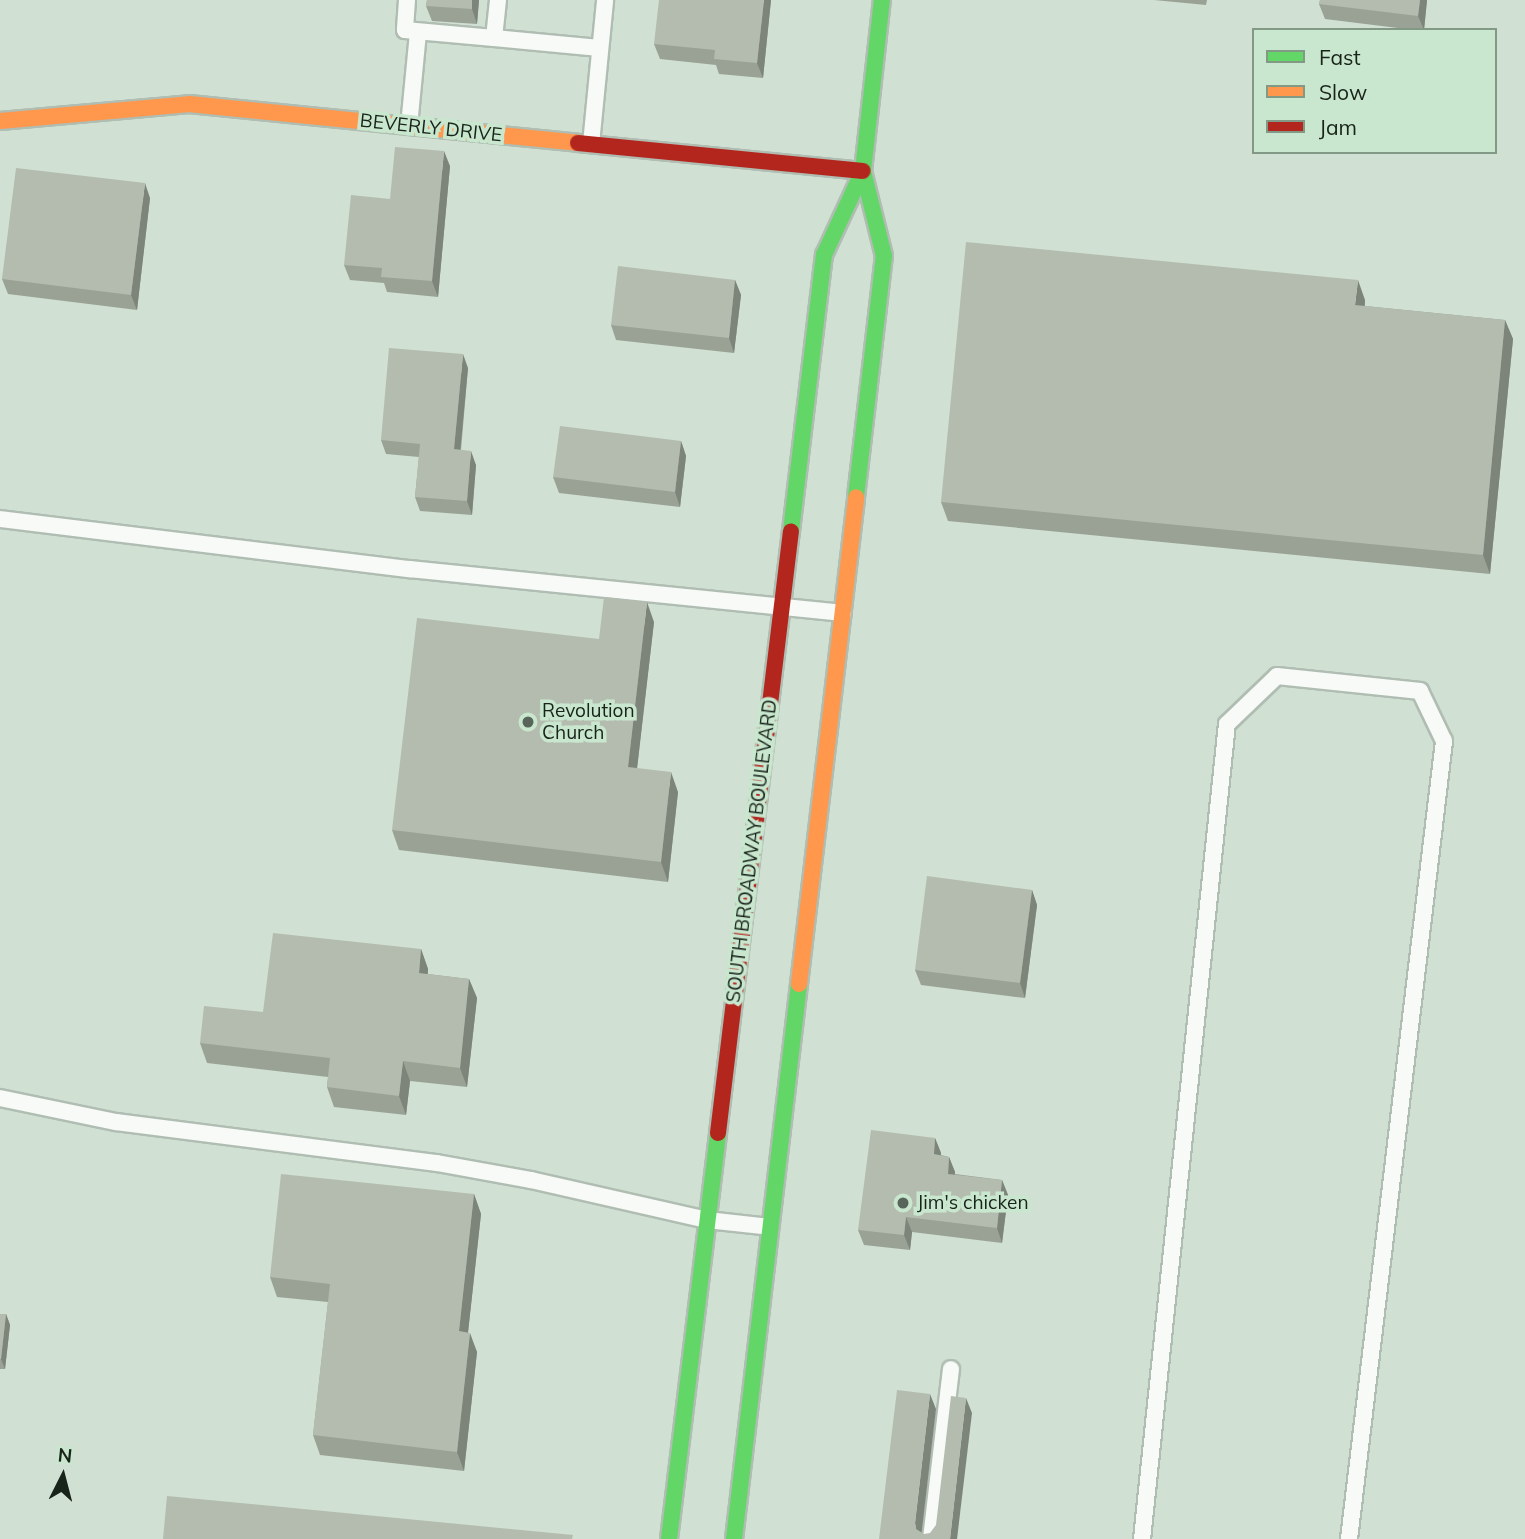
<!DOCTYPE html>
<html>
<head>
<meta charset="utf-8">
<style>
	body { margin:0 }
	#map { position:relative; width:1525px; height:1539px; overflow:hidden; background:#d0e0d2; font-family:Mulish,sans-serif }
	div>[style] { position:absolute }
	.roads { filter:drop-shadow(2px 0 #b0bdb2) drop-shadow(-2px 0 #b0bdb2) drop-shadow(0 2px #b0bdb2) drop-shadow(0 -2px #b0bdb2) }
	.lane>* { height:16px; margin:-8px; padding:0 8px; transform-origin:8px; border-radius:8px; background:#f8faf8 }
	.fast>* { height:16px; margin:-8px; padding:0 8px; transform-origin:8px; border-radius:8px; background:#63d668 }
	.slow>* { height:16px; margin:-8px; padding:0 8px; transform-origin:8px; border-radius:8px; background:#ff974d }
	.jam>* { height:16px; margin:-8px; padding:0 8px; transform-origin:8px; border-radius:8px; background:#b3261e }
	.wall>* { inset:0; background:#9aa296 }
	.shaded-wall>* { inset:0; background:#7d847a }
	.building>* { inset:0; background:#b3bcaf }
	.dots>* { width:19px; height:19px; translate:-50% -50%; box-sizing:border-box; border:4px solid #c9e7ce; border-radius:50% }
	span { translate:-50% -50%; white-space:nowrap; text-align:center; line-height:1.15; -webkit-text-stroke:7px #c9e7ce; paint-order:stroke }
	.street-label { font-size:19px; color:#18231a }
	.poi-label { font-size:19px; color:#18231a }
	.left { translate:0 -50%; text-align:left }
	.legend { position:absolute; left:1252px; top:28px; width:245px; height:126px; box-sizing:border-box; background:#c9e7ce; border:2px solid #829986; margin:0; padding:9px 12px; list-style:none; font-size:21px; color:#18231a }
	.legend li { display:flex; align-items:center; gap:14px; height:35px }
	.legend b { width:35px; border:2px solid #829986 }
	.north { position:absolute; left:28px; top:1441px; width:70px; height:70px; -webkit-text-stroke:5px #c9e7ce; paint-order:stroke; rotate:6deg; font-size:19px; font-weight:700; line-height:28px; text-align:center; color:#18231a }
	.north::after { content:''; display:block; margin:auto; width:24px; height:32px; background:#18231a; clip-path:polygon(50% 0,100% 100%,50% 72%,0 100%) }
</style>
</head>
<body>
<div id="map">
	<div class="roads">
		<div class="lane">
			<div style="left:407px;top:0;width:30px;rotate:94deg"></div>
			<div style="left:405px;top:30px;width:89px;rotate:5.1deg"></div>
			<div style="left:498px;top:0;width:38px;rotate:96deg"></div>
			<div style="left:494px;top:38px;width:106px;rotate:5.4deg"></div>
			<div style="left:409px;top:126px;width:94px;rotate:-84.5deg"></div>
			<div style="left:591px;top:144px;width:145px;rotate:-84.4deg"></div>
			<div style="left:0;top:519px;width:413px;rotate:7deg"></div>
			<div style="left:410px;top:569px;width:435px;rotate:5.8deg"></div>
			<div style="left:0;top:1098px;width:118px;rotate:11.7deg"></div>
			<div style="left:116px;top:1122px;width:324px;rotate:7.3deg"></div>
			<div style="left:437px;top:1163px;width:96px;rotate:10.3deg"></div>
			<div style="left:531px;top:1180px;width:180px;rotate:12.8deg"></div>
			<div style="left:707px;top:1220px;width:63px;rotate:6.3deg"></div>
			<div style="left:931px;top:1539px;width:171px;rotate:-83.3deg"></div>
			<div style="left:1142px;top:1539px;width:819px;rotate:-84.05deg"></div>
			<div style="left:1227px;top:724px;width:69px;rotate:-43.8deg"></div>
			<div style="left:1277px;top:676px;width:144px;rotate:6deg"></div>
			<div style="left:1420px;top:691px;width:55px;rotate:64.4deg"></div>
			<div style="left:1444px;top:741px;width:804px;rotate:96.79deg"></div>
		</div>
		<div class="fast">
			<div style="left:856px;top:497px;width:243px;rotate:-83.4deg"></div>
			<div style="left:884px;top:256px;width:88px;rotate:-103.9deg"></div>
			<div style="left:791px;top:531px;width:278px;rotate:-83.2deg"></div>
			<div style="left:824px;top:255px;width:93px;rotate:-65.1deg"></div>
			<div style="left:863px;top:171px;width:172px;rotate:-83.7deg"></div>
			<div style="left:669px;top:1539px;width:409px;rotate:-83.1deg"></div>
			<div style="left:734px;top:1539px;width:559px;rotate:-83.32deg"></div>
		</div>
		<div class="slow">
			<div style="left:0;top:121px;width:190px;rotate:-5.1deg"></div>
			<div style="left:189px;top:104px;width:391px;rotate:5.7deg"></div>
			<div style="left:799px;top:984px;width:490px;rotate:-83.3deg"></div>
		</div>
		<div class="jam">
			<div style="left:578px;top:143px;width:286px;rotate:5.6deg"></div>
			<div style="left:718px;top:1133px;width:606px;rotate:-83.09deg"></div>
		</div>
	</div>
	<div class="wall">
		<div style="clip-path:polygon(427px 0,479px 0,477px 24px,432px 21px,426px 6px)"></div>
		<div style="clip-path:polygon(771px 0,763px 78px,719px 74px,716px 65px,660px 59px,654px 44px)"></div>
		<div style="clip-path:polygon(1154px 0,1207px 0,1206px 5px)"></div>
		<div style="clip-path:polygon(1320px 0,1427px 0,1424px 30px,1414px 30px,1325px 19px,1319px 4px)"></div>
		<div style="clip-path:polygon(450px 166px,438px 297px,387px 292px,384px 283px,350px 280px,344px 265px,390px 199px)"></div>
		<div style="clip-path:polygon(150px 198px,137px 310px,8px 294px,2px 279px)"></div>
		<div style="clip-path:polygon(735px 280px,741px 295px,734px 353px,616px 340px,611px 325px)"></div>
		<div style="clip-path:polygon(1365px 300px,1365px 306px,1505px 320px,1513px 339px,1490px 574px,948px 521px,941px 502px)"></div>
		<div style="clip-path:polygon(468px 368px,461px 450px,476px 465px,472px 515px,420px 511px,415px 497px,419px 457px,386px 454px,381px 440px)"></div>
		<div style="clip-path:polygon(681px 441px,686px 456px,680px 507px,559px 493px,553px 477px)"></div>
		<div style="clip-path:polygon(654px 622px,637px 768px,678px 792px,668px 882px,399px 850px,392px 830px,599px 639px)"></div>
		<div style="clip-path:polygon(1032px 890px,1037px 905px,1025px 998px,921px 985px,915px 970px)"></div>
		<div style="clip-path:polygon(421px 949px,428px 969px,428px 974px,469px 979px,477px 998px,467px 1087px,410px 1081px,406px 1115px,334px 1107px,327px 1087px,328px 1077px,207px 1063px,200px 1043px,263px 1012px)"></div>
		<div style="clip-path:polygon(935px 1138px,941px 1153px,941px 1155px,949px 1157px,955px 1172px,955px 1174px,1002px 1180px,1008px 1195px,1002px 1243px,912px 1232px,910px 1250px,864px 1245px,858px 1230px)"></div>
		<div style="clip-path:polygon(474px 1194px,481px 1214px,468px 1332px,477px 1352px,464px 1471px,320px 1455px,313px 1435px,328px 1302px,277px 1297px,270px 1277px)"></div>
		<div style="clip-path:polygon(0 1314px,6px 1314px,10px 1325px,5px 1369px,0 1369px)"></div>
	</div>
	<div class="shaded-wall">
		<div style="clip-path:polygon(472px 0,479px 0,477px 24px,472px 9px)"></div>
		<div style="clip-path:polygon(764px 0,771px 0,763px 78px,757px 63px)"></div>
		<div style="clip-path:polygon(1420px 0,1427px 0,1424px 30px,1418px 16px)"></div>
		<div style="clip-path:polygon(444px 151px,450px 166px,438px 297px,432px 281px)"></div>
		<div style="clip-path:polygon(145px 183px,150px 198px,137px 310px,131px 295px)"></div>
		<div style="clip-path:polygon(735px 280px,741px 295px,734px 353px,729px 338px)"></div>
		<div style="clip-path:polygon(1358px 280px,1365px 300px,1363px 325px,1355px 305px)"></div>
		<div style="clip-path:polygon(1505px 320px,1513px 339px,1490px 574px,1483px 555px)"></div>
		<div style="clip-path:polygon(463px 354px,468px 368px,459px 463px,454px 449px)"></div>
		<div style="clip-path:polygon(681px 441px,686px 456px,680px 507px,675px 492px)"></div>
		<div style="clip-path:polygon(471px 451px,476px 465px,472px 515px,467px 501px)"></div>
		<div style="clip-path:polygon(647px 602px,654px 622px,635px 786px,628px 767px)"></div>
		<div style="clip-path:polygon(671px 772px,678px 792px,668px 882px,661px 862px)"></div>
		<div style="clip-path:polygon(1032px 890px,1037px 905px,1025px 998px,1020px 983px)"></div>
		<div style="clip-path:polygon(421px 949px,428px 969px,426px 993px,419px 973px)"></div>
		<div style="clip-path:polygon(469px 979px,477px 998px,467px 1087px,460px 1068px)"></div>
		<div style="clip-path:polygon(403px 1061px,410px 1081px,406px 1115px,399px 1096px)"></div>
		<div style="clip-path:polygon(935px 1138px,941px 1153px,939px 1170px,934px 1154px)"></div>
		<div style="clip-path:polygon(949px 1157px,955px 1172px,953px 1189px,948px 1174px)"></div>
		<div style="clip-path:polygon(1002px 1180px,1008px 1195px,1002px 1243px,997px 1228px)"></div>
		<div style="clip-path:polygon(474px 1194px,481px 1214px,466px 1351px,459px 1331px)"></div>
		<div style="clip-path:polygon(906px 1217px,912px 1232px,910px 1250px,904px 1235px)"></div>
		<div style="clip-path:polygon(6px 1314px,10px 1325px,5px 1369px,1px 1359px)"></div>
		<div style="clip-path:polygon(470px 1333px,477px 1352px,464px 1471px,457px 1452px)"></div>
		<div style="clip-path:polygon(930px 1394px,936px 1409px,921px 1538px,916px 1529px,915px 1523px)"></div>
		<div style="clip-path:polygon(966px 1398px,972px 1413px,957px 1539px,950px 1539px)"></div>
	</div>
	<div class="building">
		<div style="clip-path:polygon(427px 0,472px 0,472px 9px,426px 6px)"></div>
		<div style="clip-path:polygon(659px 0,764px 0,757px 63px,714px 59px,715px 50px,654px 44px)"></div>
		<div style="clip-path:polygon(1320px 0,1420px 0,1418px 16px,1319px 4px)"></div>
		<div style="clip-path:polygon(395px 147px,444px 151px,432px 281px,381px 277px,382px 268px,344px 265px,351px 195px,390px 199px)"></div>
		<div style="clip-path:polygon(16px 168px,145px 183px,131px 295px,2px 279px)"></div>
		<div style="clip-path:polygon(966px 242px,1358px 280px,1355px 305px,1505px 320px,1483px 555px,941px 502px)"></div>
		<div style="clip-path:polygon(618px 266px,735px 280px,729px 338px,611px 325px)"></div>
		<div style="clip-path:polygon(389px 348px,463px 354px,454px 449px,471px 451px,467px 501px,415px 497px,420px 444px,381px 440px)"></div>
		<div style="clip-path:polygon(560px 426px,681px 441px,675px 492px,553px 477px)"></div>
		<div style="clip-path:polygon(604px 597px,647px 602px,628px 767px,671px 772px,661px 862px,392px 830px,417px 618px,599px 639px)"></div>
		<div style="clip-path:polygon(927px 876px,1032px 890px,1020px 983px,915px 970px)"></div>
		<div style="clip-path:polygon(273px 933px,421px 949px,419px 973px,469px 979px,460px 1068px,403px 1061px,399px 1096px,327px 1087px,330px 1058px,200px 1043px,204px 1006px,263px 1012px)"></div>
		<div style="clip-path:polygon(871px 1130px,935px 1138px,934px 1154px,949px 1157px,948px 1174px,1002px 1180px,997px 1228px,906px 1217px,904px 1235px,858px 1230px)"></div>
		<div style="clip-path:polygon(281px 1174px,474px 1194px,459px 1331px,470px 1333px,457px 1452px,313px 1435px,330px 1284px,270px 1277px)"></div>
		<div style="clip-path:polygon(0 1314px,6px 1314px,1px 1359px,0 1359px)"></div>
		<div style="clip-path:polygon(897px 1390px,930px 1394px,915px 1523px,916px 1529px,924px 1534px,930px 1533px,936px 1525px,951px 1396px,966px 1398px,950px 1539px,879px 1539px)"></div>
		<div style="clip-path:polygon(167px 1496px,573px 1535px,572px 1539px,163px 1539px)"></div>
	</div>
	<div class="dots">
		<div style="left:528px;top:722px;background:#58655a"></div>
		<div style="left:903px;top:1203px;background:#58655a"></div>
	</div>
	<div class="street-label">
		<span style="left:431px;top:128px;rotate:6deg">BEVERLY DRIVE</span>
		<span style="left:752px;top:851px;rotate:-83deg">SOUTH BROADWAY BOULEVARD</span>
	</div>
	<div class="poi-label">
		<span class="left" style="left:542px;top:722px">Revolution<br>Church</span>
		<span class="left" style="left:917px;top:1203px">Jim's chicken</span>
	</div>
	<ul class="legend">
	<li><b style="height:9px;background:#63d668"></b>Fast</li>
	<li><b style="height:9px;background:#ff974d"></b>Slow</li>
	<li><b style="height:9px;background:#b3261e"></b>Jam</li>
	</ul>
	<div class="north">N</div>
</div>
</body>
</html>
